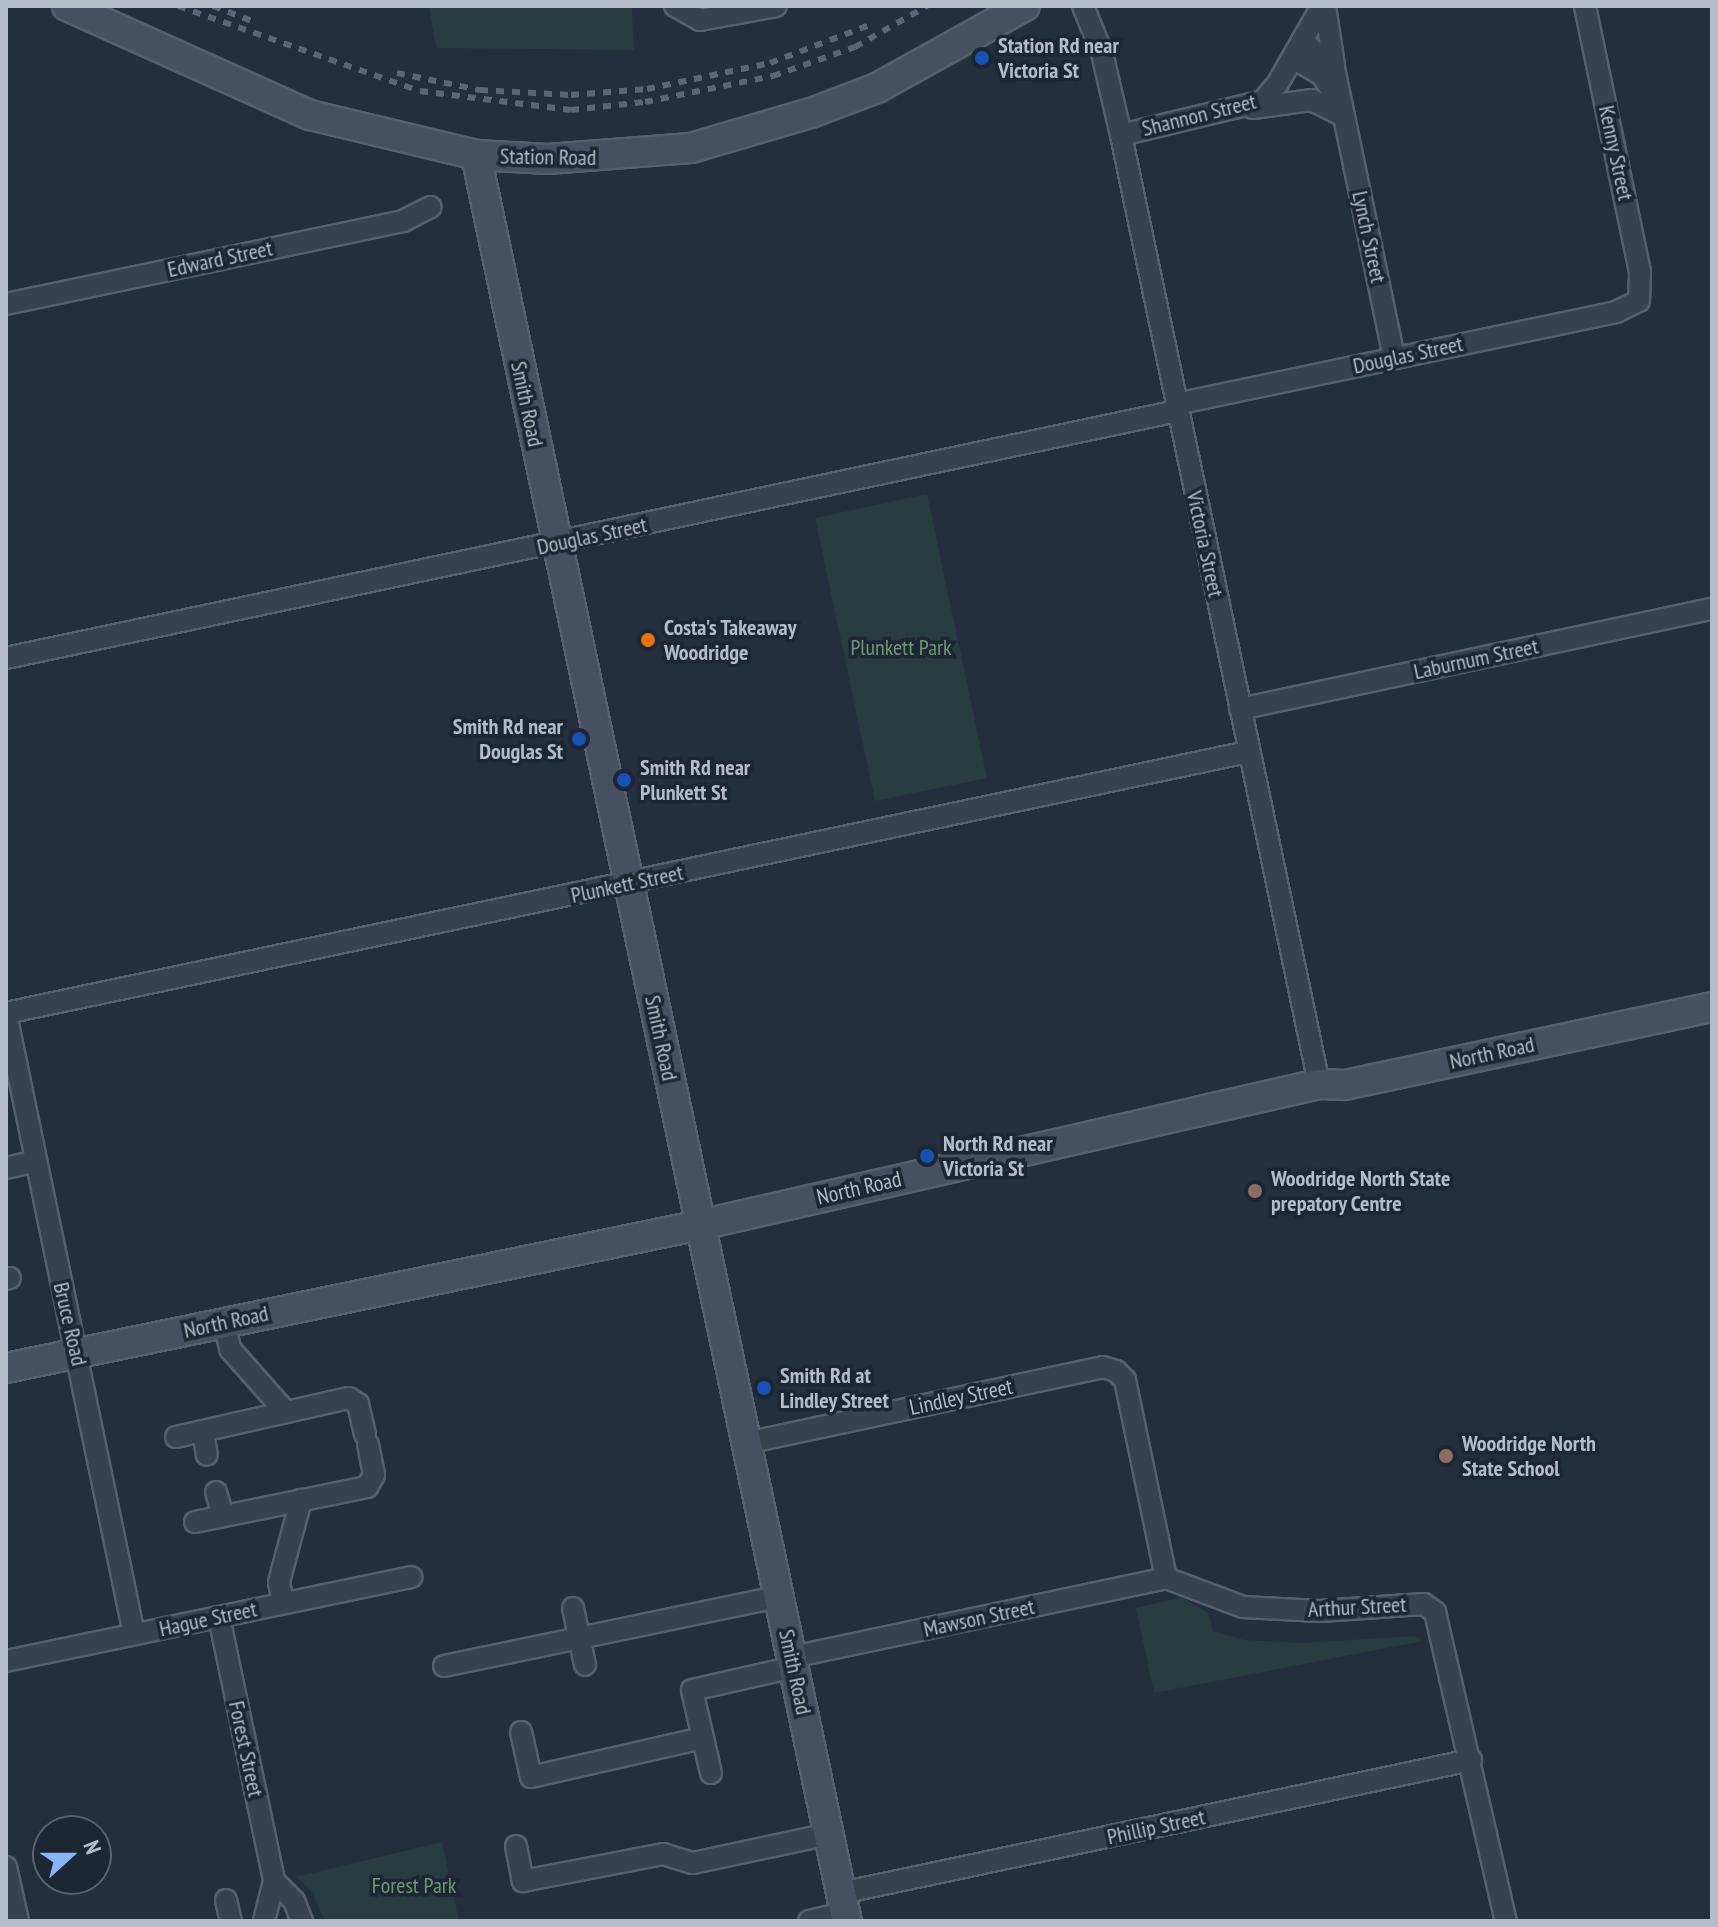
<!DOCTYPE html>
<html>
<head>
<meta charset="utf-8">
<style>
	body { margin:0 }
	#map { position:relative; width:1718px; height:1927px; overflow:hidden; background:#242f3e; font-family:"PT Sans Narrow",sans-serif }
	div>[style] { position:absolute }
	.green>* { inset:0; background:#263c3f }
	.roads { filter:drop-shadow(2px 0 #565f6c) drop-shadow(-2px 0 #565f6c) drop-shadow(0 2px #565f6c) drop-shadow(0 -2px #565f6c) }
	.street>* { height:20px; margin:-10px; padding:0 10px; transform-origin:10px; border-radius:10px; background:#38414e }
	.secondary>* { height:28px; margin:-14px; padding:0 14px; transform-origin:14px; border-radius:14px; background:#465061 }
	.rail>* { height:6px; margin-top:-3px; transform-origin:0; background:repeating-linear-gradient(90deg,#5a6575 0 8px,transparent 0 16px) }
	.dots>* { width:22px; height:22px; translate:-50% -50%; box-sizing:border-box; border:4px solid #1d2633; border-radius:50% }
	span { translate:-50% -50%; white-space:nowrap; text-align:center; line-height:1.15; -webkit-text-stroke:7px #1d2633; paint-order:stroke }
	.poi-label { font-size:22px; color:#b4bcc9; font-weight:700 }
	.left { translate:0 -50%; text-align:left }
	.right { translate:-100% -50%; text-align:right }
	.street-label { font-size:22px; color:#b4bcc9 }
	.park-label { font-size:22px; color:#6b9a76 }
	.frame { position:absolute; inset:0; border:8px solid #b4bcc9; pointer-events:none }
	.north { position:absolute; left:32px; top:1815px; width:80px; height:80px; box-sizing:border-box; background:#1d2633; border:2px solid #59626f; border-radius:50%; rotate:69deg; font-size:22px; font-weight:700; line-height:32px; text-align:center; color:#b4bcc9 }
	.north::after { content:''; display:block; margin:auto; width:28px; height:36px; background:#8ab4f8; clip-path:polygon(50% 0,100% 100%,50% 72%,0 100%) }
</style>
</head>
<body>
<div id="map">
	<div class="green">
		<div style="clip-path:polygon(429px 6px,632px 6px,634px 50px,436px 48px)"></div>
		<div style="clip-path:polygon(927px 494px,987px 778px,875px 801px,815px 518px)"></div>
		<div style="clip-path:polygon(1182px 1597px,1209px 1614px,1213px 1631px,1244px 1640px,1302px 1643px,1415px 1636px,1423px 1641px,1154px 1693px,1136px 1608px)"></div>
		<div style="clip-path:polygon(442px 1842px,459px 1921px,325px 1921px,311px 1890px,296px 1877px)"></div>
	</div>
	<div class="roads">
		<div class="street">
			<div style="left:675px;top:6px;width:29px;rotate:29deg"></div>
			<div style="left:700px;top:20px;width:77px;rotate:-10.4deg"></div>
			<div style="left:1083px;top:6px;width:51px;rotate:68deg"></div>
			<div style="left:1102px;top:53px;width:84px;rotate:77deg"></div>
			<div style="left:1121px;top:135px;width:969px;rotate:78.21deg"></div>
			<div style="left:1325px;top:6px;width:60px;rotate:81.3deg"></div>
			<div style="left:1302px;top:41px;width:42px;rotate:40.2deg"></div>
			<div style="left:1334px;top:68px;width:296px;rotate:78.3deg"></div>
			<div style="left:1293px;top:58px;width:32px;rotate:30deg"></div>
			<div style="left:1321px;top:74px;width:27px;rotate:56deg"></div>
			<div style="left:1253px;top:108px;width:60px;rotate:-7.7deg"></div>
			<div style="left:1312px;top:100px;width:36px;rotate:27deg"></div>
			<div style="left:1121px;top:135px;width:146px;rotate:-13.5deg"></div>
			<div style="left:1263px;top:101px;width:23px;rotate:-50deg"></div>
			<div style="left:1278px;top:83px;width:89px;rotate:-60.3deg"></div>
			<div style="left:6px;top:304px;width:406px;rotate:-11.8deg"></div>
			<div style="left:403px;top:221px;width:31px;rotate:-27deg"></div>
			<div style="left:1176px;top:404px;width:450px;rotate:-11.8deg"></div>
			<div style="left:1616px;top:312px;width:25px;rotate:-26deg"></div>
			<div style="left:1639px;top:301px;width:29px;rotate:-88deg"></div>
			<div style="left:1640px;top:272px;width:272px;rotate:-101.7deg"></div>
			<div style="left:6px;top:658px;width:1197px;rotate:-11.91deg"></div>
			<div style="left:1240px;top:709px;width:482px;rotate:-12deg"></div>
			<div style="left:6px;top:1013px;width:1269px;rotate:-11.87deg"></div>
			<div style="left:6px;top:1014px;width:633px;rotate:78.34deg"></div>
			<div style="left:6px;top:1168px;width:31px;rotate:-13deg"></div>
			<div style="left:6px;top:1279px;width:4px;rotate:-14deg"></div>
			<div style="left:224px;top:1322px;width:28px;rotate:77deg"></div>
			<div style="left:230px;top:1349px;width:84px;rotate:48.4deg"></div>
			<div style="left:203px;top:1431px;width:24px;rotate:81deg"></div>
			<div style="left:176px;top:1437px;width:177px;rotate:-12.7deg"></div>
			<div style="left:349px;top:1398px;width:11px;rotate:34deg"></div>
			<div style="left:358px;top:1404px;width:31px;rotate:77deg"></div>
			<div style="left:746px;top:1443px;width:365px;rotate:-12deg"></div>
			<div style="left:1103px;top:1367px;width:14px;rotate:17deg"></div>
			<div style="left:1116px;top:1371px;width:13px;rotate:45deg"></div>
			<div style="left:1125px;top:1380px;width:202px;rotate:78.3deg"></div>
			<div style="left:216px;top:1492px;width:25px;rotate:74deg"></div>
			<div style="left:195px;top:1522px;width:176px;rotate:-11.5deg"></div>
			<div style="left:367px;top:1487px;width:14px;rotate:-60deg"></div>
			<div style="left:374px;top:1475px;width:31px;rotate:-101deg"></div>
			<div style="left:1166px;top:1578px;width:82px;rotate:20.6deg"></div>
			<div style="left:1243px;top:1607px;width:77px;rotate:3deg"></div>
			<div style="left:1320px;top:1611px;width:104px;rotate:-3.9deg"></div>
			<div style="left:1424px;top:1604px;width:14px;rotate:36deg"></div>
			<div style="left:1435px;top:1612px;width:317px;rotate:77.1deg"></div>
			<div style="left:283px;top:1603px;width:21px;rotate:-101deg"></div>
			<div style="left:279px;top:1582px;width:85px;rotate:-75deg"></div>
			<div style="left:573px;top:1608px;width:58px;rotate:78.1deg"></div>
			<div style="left:219px;top:1617px;width:270px;rotate:78.2deg"></div>
			<div style="left:274px;top:1881px;width:41px;rotate:104deg"></div>
			<div style="left:792px;top:1657px;width:382px;rotate:-11.9deg"></div>
			<div style="left:6px;top:1661px;width:414px;rotate:-11.7deg"></div>
			<div style="left:444px;top:1666px;width:341px;rotate:-11.7deg"></div>
			<div style="left:521px;top:1732px;width:46px;rotate:77.5deg"></div>
			<div style="left:531px;top:1777px;width:176px;rotate:-12.8deg"></div>
			<div style="left:711px;top:1773px;width:85px;rotate:-102.9deg"></div>
			<div style="left:692px;top:1690px;width:105px;rotate:-12.7deg"></div>
			<div style="left:516px;top:1846px;width:36px;rotate:79deg"></div>
			<div style="left:523px;top:1881px;width:143px;rotate:-10.9deg"></div>
			<div style="left:663px;top:1854px;width:31px;rotate:17deg"></div>
			<div style="left:693px;top:1863px;width:139px;rotate:-12deg"></div>
			<div style="left:6px;top:1867px;width:55px;rotate:77.5deg"></div>
			<div style="left:274px;top:1881px;width:28px;rotate:45deg"></div>
			<div style="left:294px;top:1901px;width:22px;rotate:68deg"></div>
			<div style="left:841px;top:1893px;width:644px;rotate:-11.92deg"></div>
			<div style="left:226px;top:1900px;width:22px;rotate:77deg"></div>
			<div style="left:809px;top:1921px;width:37px;rotate:-13deg"></div>
		</div>
		<div class="secondary">
			<div style="left:67px;top:6px;width:266px;rotate:24.2deg"></div>
			<div style="left:310px;top:115px;width:171px;rotate:13.5deg"></div>
			<div style="left:476px;top:155px;width:72px;rotate:3.2deg"></div>
			<div style="left:548px;top:159px;width:143px;rotate:-4.4deg"></div>
			<div style="left:691px;top:148px;width:125px;rotate:-16.3deg"></div>
			<div style="left:811px;top:113px;width:71px;rotate:-20.7deg"></div>
			<div style="left:877px;top:88px;width:169px;rotate:-29deg"></div>
			<div style="left:476px;top:155px;width:1805px;rotate:78.14deg"></div>
			<div style="left:6px;top:1368px;width:709px;rotate:-11.64deg"></div>
			<div style="left:700px;top:1225px;width:635px;rotate:-12.83deg"></div>
			<div style="left:1319px;top:1084px;width:26px;rotate:2deg"></div>
			<div style="left:1345px;top:1085px;width:375px;rotate:-12deg"></div>
		</div>
	</div>
	<div class="rail">
		<div style="left:178px;top:6px;width:256px;rotate:19.4deg"></div>
		<div style="left:420px;top:91px;width:152px;rotate:7.2deg"></div>
		<div style="left:571px;top:110px;width:74px;rotate:-6.2deg"></div>
		<div style="left:645px;top:102px;width:131px;rotate:-11.5deg"></div>
		<div style="left:773px;top:76px;width:87px;rotate:-19.5deg"></div>
		<div style="left:855px;top:47px;width:83px;rotate:-29.7deg"></div>
		<div style="left:213px;top:6px;width:40px;rotate:21deg"></div>
		<div style="left:397px;top:73px;width:85px;rotate:11.6deg"></div>
		<div style="left:480px;top:90px;width:91px;rotate:3.1deg"></div>
		<div style="left:571px;top:95px;width:76px;rotate:-4.5deg"></div>
		<div style="left:647px;top:89px;width:126px;rotate:-11.9deg"></div>
		<div style="left:770px;top:63px;width:109px;rotate:-20.9deg"></div>
	</div>
	<div class="dots">
		<div style="left:982px;top:58px;background:#1a4fb4"></div>
		<div style="left:648px;top:640px;background:#e8710a"></div>
		<div style="left:579px;top:739px;background:#1a4fb4"></div>
		<div style="left:624px;top:780px;background:#1a4fb4"></div>
		<div style="left:927px;top:1156px;background:#1a4fb4"></div>
		<div style="left:1255px;top:1191px;background:#8d6e63"></div>
		<div style="left:764px;top:1388px;background:#1a4fb4"></div>
		<div style="left:1446px;top:1456px;background:#8d6e63"></div>
	</div>
	<div class="poi-label">
		<span class="left" style="left:998px;top:58px">Station Rd near<br>Victoria St</span>
		<span class="left" style="left:664px;top:640px">Costa's Takeaway<br>Woodridge</span>
		<span class="right" style="left:563px;top:739px">Smith Rd near<br>Douglas St</span>
		<span class="left" style="left:640px;top:780px">Smith Rd near<br>Plunkett St</span>
		<span class="left" style="left:943px;top:1156px">North Rd near<br>Victoria St</span>
		<span class="left" style="left:1271px;top:1191px">Woodridge North State<br>prepatory Centre</span>
		<span class="left" style="left:780px;top:1388px">Smith Rd at<br>Lindley Street</span>
		<span class="left" style="left:1462px;top:1456px">Woodridge North<br>State School</span>
	</div>
	<div class="street-label">
		<span style="left:1199px;top:115px;rotate:-14deg">Shannon Street</span>
		<span style="left:1616px;top:153px;rotate:78deg">Kenny Street</span>
		<span style="left:548px;top:157px;rotate:1deg">Station Road</span>
		<span style="left:1369px;top:237px;rotate:78deg">Lynch Street</span>
		<span style="left:220px;top:259px;rotate:-12deg">Edward Street</span>
		<span style="left:1408px;top:355px;rotate:-12deg">Douglas Street</span>
		<span style="left:527px;top:404px;rotate:78deg">Smith Road</span>
		<span style="left:592px;top:536px;rotate:-12deg">Douglas Street</span>
		<span style="left:1205px;top:544px;rotate:78deg">Victoria Street</span>
		<span style="left:1476px;top:659px;rotate:-12deg">Laburnum Street</span>
		<span style="left:627px;top:884px;rotate:-12deg">Plunkett Street</span>
		<span style="left:661px;top:1038px;rotate:78deg">Smith Road</span>
		<span style="left:1492px;top:1053px;rotate:-12deg">North Road</span>
		<span style="left:859px;top:1188px;rotate:-13deg">North Road</span>
		<span style="left:226px;top:1322px;rotate:-12deg">North Road</span>
		<span style="left:70px;top:1324px;rotate:77deg">Bruce Road</span>
		<span style="left:961px;top:1397px;rotate:-12deg">Lindley Street</span>
		<span style="left:1357px;top:1607px;rotate:-3deg">Arthur Street</span>
		<span style="left:979px;top:1618px;rotate:-12deg">Mawson Street</span>
		<span style="left:208px;top:1619px;rotate:-12deg">Hague Street</span>
		<span style="left:795px;top:1672px;rotate:78deg">Smith Road</span>
		<span style="left:246px;top:1749px;rotate:78deg">Forest Street</span>
		<span style="left:1156px;top:1827px;rotate:-12deg">Phillip Street</span>
	</div>
	<div class="park-label">
		<span style="left:901px;top:648px">Plunkett Park</span>
		<span style="left:414px;top:1886px">Forest Park</span>
	</div>
	<div class="frame"></div>
	<div class="north">N</div>
</div>
</body>
</html>
